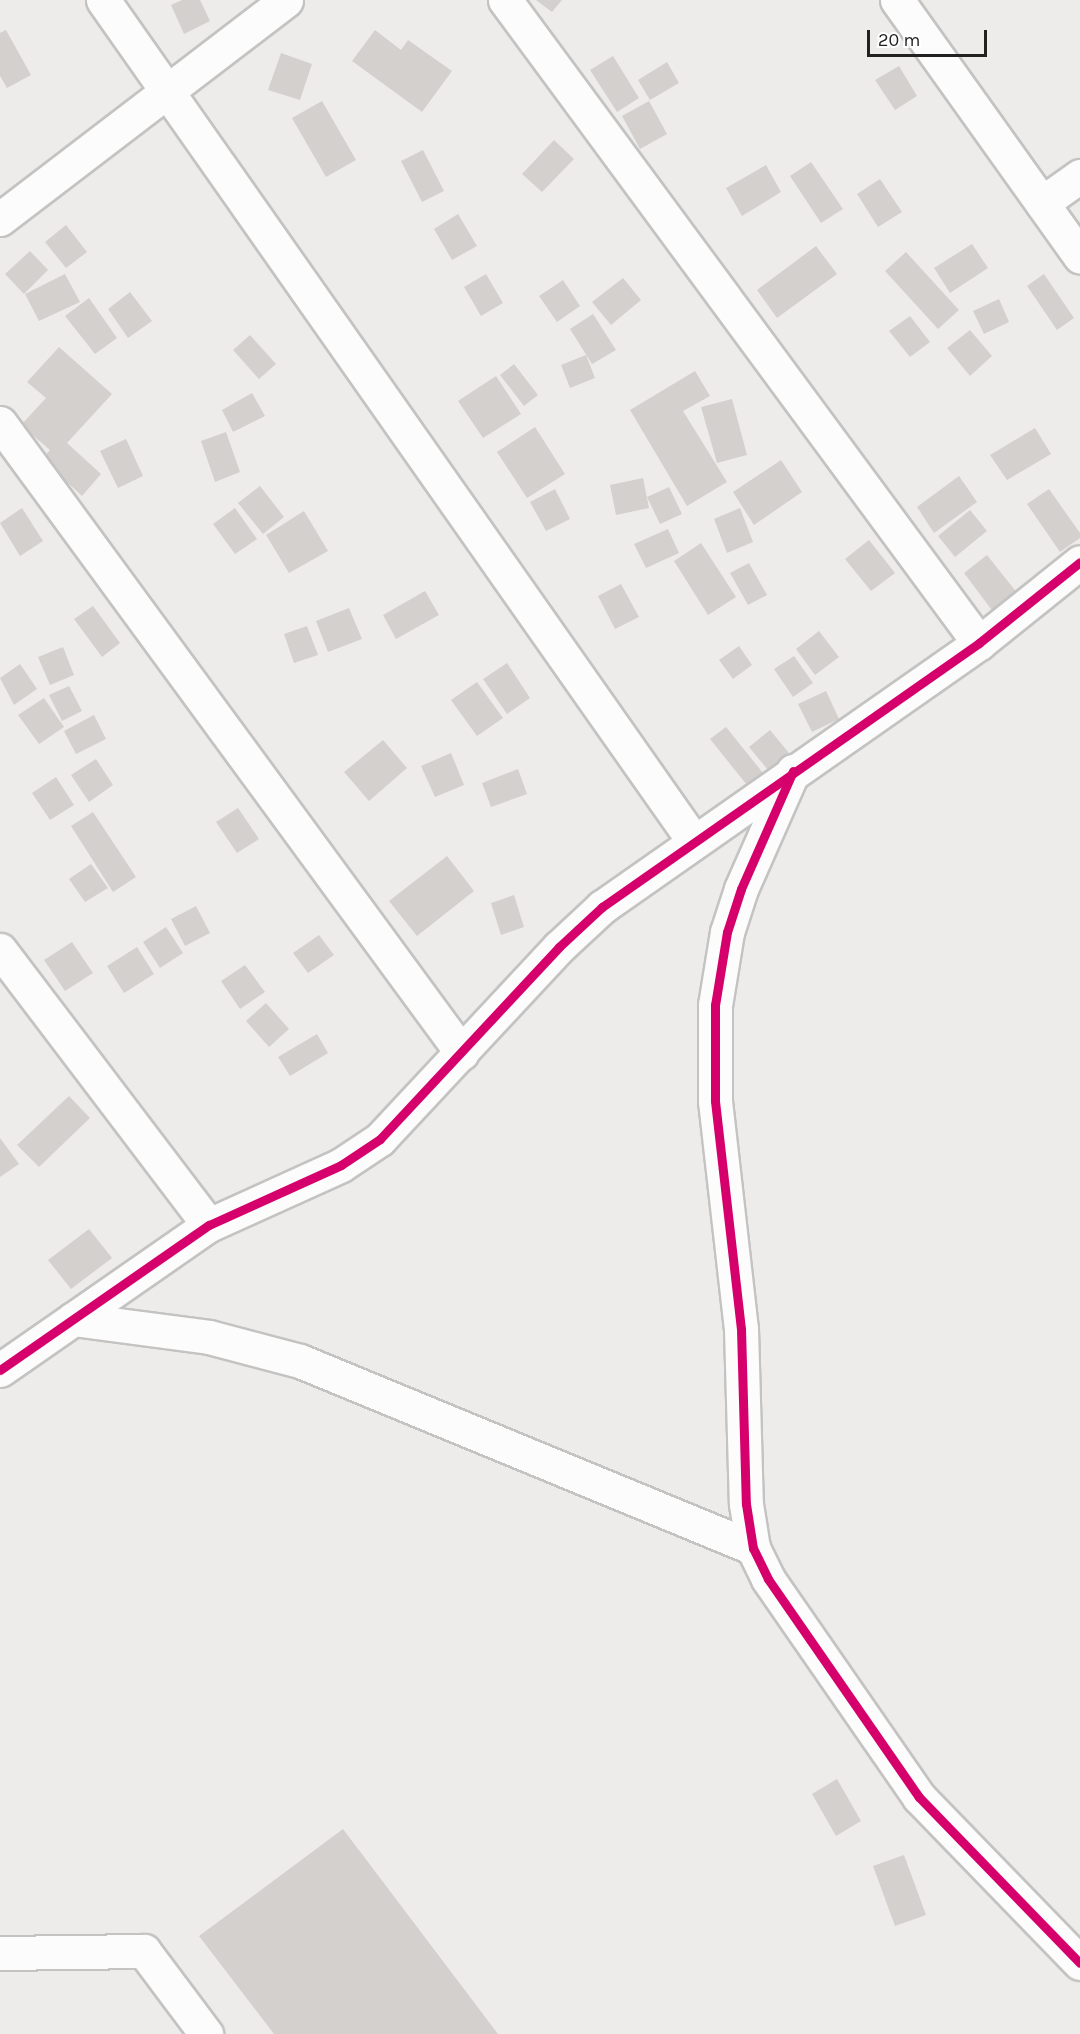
<!DOCTYPE html>
<html>
<head>
<meta charset="utf-8">
<style>
	body { margin:0 }
	#map { position:relative; width:1080px; height:2034px; overflow:hidden; background:#eeecea; font-family:Karla,sans-serif }
	div>[style] { position:absolute }
	.building>* { inset:0; background:#d3d0ce }
	.roads { filter:drop-shadow(2px 0 #c4c3c2) drop-shadow(-2px 0 #c4c3c2) drop-shadow(0 2px #c4c3c2) drop-shadow(0 -2px #c4c3c2) }
	.minor>* { height:33px; margin:-16.5px; padding:0 16.5px; transform-origin:16.5px; border-radius:16.5px; background:#fcfcfc }
	.cycleway>* { height:9px; margin:-4.5px; padding:0 4.5px; transform-origin:4.5px; border-radius:4.5px; background:#d6006c }
	span { translate:-50% -50%; white-space:nowrap; text-align:center; line-height:1.15; -webkit-text-stroke:4.5px #fff; paint-order:stroke }
	.scale { position:absolute; left:867px; top:30px; width:120px; height:27px; box-sizing:border-box; border:3px solid #212121; border-top:0; padding-left:8px; font-size:18px; line-height:21px; white-space:nowrap; color:#212121; -webkit-text-stroke:4px #fff; paint-order:stroke }
</style>
</head>
<body>
<div id="map">
	<div class="building">
		<div style="clip-path:polygon(182px 0,200px 0,210px 21px,184px 34px,171px 5px)"></div>
		<div style="clip-path:polygon(536px 0,562px 0,552px 12px)"></div>
		<div style="clip-path:polygon(6px 30px,31px 75px,7px 88px,0 76px,0 33px)"></div>
		<div style="clip-path:polygon(375px 30px,401px 50px,408px 40px,452px 71px,422px 112px,352px 61px)"></div>
		<div style="clip-path:polygon(281px 53px,312px 64px,300px 100px,268px 90px)"></div>
		<div style="clip-path:polygon(613px 56px,639px 98px,617px 112px,590px 70px)"></div>
		<div style="clip-path:polygon(667px 62px,679px 83px,650px 100px,638px 80px)"></div>
		<div style="clip-path:polygon(899px 66px,917px 96px,895px 110px,875px 80px)"></div>
		<div style="clip-path:polygon(322px 101px,356px 160px,326px 177px,292px 118px)"></div>
		<div style="clip-path:polygon(649px 101px,667px 134px,640px 149px,622px 116px)"></div>
		<div style="clip-path:polygon(554px 140px,574px 159px,542px 192px,522px 174px)"></div>
		<div style="clip-path:polygon(423px 150px,444px 191px,422px 202px,401px 161px)"></div>
		<div style="clip-path:polygon(811px 162px,843px 209px,821px 223px,790px 176px)"></div>
		<div style="clip-path:polygon(766px 165px,781px 192px,742px 216px,726px 188px)"></div>
		<div style="clip-path:polygon(880px 179px,902px 212px,878px 227px,857px 194px)"></div>
		<div style="clip-path:polygon(458px 214px,477px 246px,452px 260px,434px 229px)"></div>
		<div style="clip-path:polygon(66px 225px,87px 252px,66px 268px,45px 242px)"></div>
		<div style="clip-path:polygon(972px 244px,988px 268px,950px 293px,934px 268px)"></div>
		<div style="clip-path:polygon(816px 246px,837px 274px,777px 318px,757px 290px)"></div>
		<div style="clip-path:polygon(30px 251px,48px 270px,24px 294px,5px 274px)"></div>
		<div style="clip-path:polygon(906px 252px,959px 310px,938px 329px,885px 271px)"></div>
		<div style="clip-path:polygon(65px 274px,80px 302px,39px 321px,25px 294px)"></div>
		<div style="clip-path:polygon(486px 274px,503px 303px,481px 316px,464px 287px)"></div>
		<div style="clip-path:polygon(1044px 274px,1074px 318px,1057px 330px,1027px 286px)"></div>
		<div style="clip-path:polygon(623px 278px,641px 300px,611px 325px,592px 302px)"></div>
		<div style="clip-path:polygon(563px 280px,580px 306px,557px 322px,539px 296px)"></div>
		<div style="clip-path:polygon(130px 292px,152px 321px,128px 338px,108px 309px)"></div>
		<div style="clip-path:polygon(89px 298px,117px 338px,95px 354px,65px 316px)"></div>
		<div style="clip-path:polygon(999px 299px,1009px 322px,984px 334px,973px 311px)"></div>
		<div style="clip-path:polygon(593px 314px,616px 350px,592px 364px,570px 329px)"></div>
		<div style="clip-path:polygon(910px 316px,930px 342px,910px 357px,889px 331px)"></div>
		<div style="clip-path:polygon(970px 330px,992px 356px,970px 376px,947px 348px)"></div>
		<div style="clip-path:polygon(250px 335px,276px 364px,259px 379px,233px 350px)"></div>
		<div style="clip-path:polygon(59px 347px,112px 394px,67px 443px,101px 474px,82px 496px,42px 459px,50px 450px,21px 425px,46px 398px,27px 382px)"></div>
		<div style="clip-path:polygon(586px 355px,595px 378px,570px 388px,561px 365px)"></div>
		<div style="clip-path:polygon(514px 364px,538px 395px,524px 406px,500px 375px)"></div>
		<div style="clip-path:polygon(695px 371px,710px 396px,683px 411px,727px 482px,687px 506px,630px 410px)"></div>
		<div style="clip-path:polygon(496px 376px,521px 414px,483px 438px,458px 401px)"></div>
		<div style="clip-path:polygon(252px 393px,265px 416px,233px 432px,222px 410px)"></div>
		<div style="clip-path:polygon(732px 399px,747px 455px,717px 463px,701px 407px)"></div>
		<div style="clip-path:polygon(535px 427px,565px 474px,527px 498px,497px 452px)"></div>
		<div style="clip-path:polygon(1035px 428px,1051px 454px,1007px 480px,990px 455px)"></div>
		<div style="clip-path:polygon(226px 432px,240px 472px,215px 482px,201px 441px)"></div>
		<div style="clip-path:polygon(126px 439px,143px 476px,118px 488px,100px 451px)"></div>
		<div style="clip-path:polygon(781px 460px,802px 492px,754px 525px,733px 492px)"></div>
		<div style="clip-path:polygon(959px 476px,977px 502px,934px 533px,917px 507px)"></div>
		<div style="clip-path:polygon(643px 478px,649px 508px,616px 515px,610px 485px)"></div>
		<div style="clip-path:polygon(260px 486px,284px 517px,263px 534px,238px 503px)"></div>
		<div style="clip-path:polygon(669px 487px,682px 514px,660px 524px,647px 497px)"></div>
		<div style="clip-path:polygon(555px 489px,570px 519px,546px 531px,530px 502px)"></div>
		<div style="clip-path:polygon(1049px 489px,1080px 533px,1080px 538px,1060px 552px,1027px 504px)"></div>
		<div style="clip-path:polygon(22px 508px,43px 541px,20px 556px,0 523px)"></div>
		<div style="clip-path:polygon(235px 508px,257px 539px,235px 554px,213px 524px)"></div>
		<div style="clip-path:polygon(740px 508px,753px 542px,727px 553px,714px 519px)"></div>
		<div style="clip-path:polygon(970px 510px,987px 531px,955px 557px,938px 536px)"></div>
		<div style="clip-path:polygon(304px 511px,328px 551px,289px 573px,266px 535px)"></div>
		<div style="clip-path:polygon(668px 529px,679px 553px,646px 568px,634px 544px)"></div>
		<div style="clip-path:polygon(869px 540px,895px 573px,871px 591px,845px 559px)"></div>
		<div style="clip-path:polygon(701px 543px,736px 597px,708px 615px,674px 561px)"></div>
		<div style="clip-path:polygon(987px 555px,1018px 594px,994px 613px,964px 573px)"></div>
		<div style="clip-path:polygon(749px 563px,767px 595px,748px 605px,730px 573px)"></div>
		<div style="clip-path:polygon(621px 584px,639px 617px,615px 629px,598px 596px)"></div>
		<div style="clip-path:polygon(425px 591px,439px 615px,396px 639px,383px 615px)"></div>
		<div style="clip-path:polygon(93px 606px,120px 643px,102px 657px,74px 619px)"></div>
		<div style="clip-path:polygon(349px 608px,362px 639px,328px 652px,316px 621px)"></div>
		<div style="clip-path:polygon(307px 626px,318px 655px,294px 663px,284px 634px)"></div>
		<div style="clip-path:polygon(819px 631px,839px 657px,815px 675px,796px 649px)"></div>
		<div style="clip-path:polygon(739px 646px,752px 665px,733px 679px,719px 660px)"></div>
		<div style="clip-path:polygon(63px 647px,74px 675px,50px 685px,38px 657px)"></div>
		<div style="clip-path:polygon(794px 656px,813px 683px,793px 697px,774px 669px)"></div>
		<div style="clip-path:polygon(507px 663px,530px 698px,507px 714px,483px 679px)"></div>
		<div style="clip-path:polygon(20px 664px,37px 689px,14px 705px,0 678px)"></div>
		<div style="clip-path:polygon(477px 682px,503px 718px,477px 736px,451px 700px)"></div>
		<div style="clip-path:polygon(69px 686px,82px 711px,62px 721px,49px 695px)"></div>
		<div style="clip-path:polygon(826px 691px,839px 719px,812px 732px,798px 704px)"></div>
		<div style="clip-path:polygon(44px 698px,64px 727px,39px 744px,18px 715px)"></div>
		<div style="clip-path:polygon(94px 715px,106px 739px,76px 754px,64px 731px)"></div>
		<div style="clip-path:polygon(726px 727px,767px 778px,751px 790px,710px 739px)"></div>
		<div style="clip-path:polygon(770px 730px,789px 753px,768px 770px,749px 747px)"></div>
		<div style="clip-path:polygon(383px 740px,407px 768px,369px 801px,344px 772px)"></div>
		<div style="clip-path:polygon(451px 753px,464px 785px,435px 797px,421px 766px)"></div>
		<div style="clip-path:polygon(96px 759px,113px 785px,89px 802px,71px 775px)"></div>
		<div style="clip-path:polygon(518px 769px,527px 794px,491px 807px,482px 783px)"></div>
		<div style="clip-path:polygon(56px 777px,74px 805px,50px 820px,32px 793px)"></div>
		<div style="clip-path:polygon(238px 808px,259px 839px,237px 853px,216px 822px)"></div>
		<div style="clip-path:polygon(93px 812px,136px 877px,113px 892px,71px 826px)"></div>
		<div style="clip-path:polygon(447px 856px,474px 891px,417px 936px,389px 901px)"></div>
		<div style="clip-path:polygon(91px 864px,108px 888px,85px 902px,69px 879px)"></div>
		<div style="clip-path:polygon(514px 895px,524px 927px,501px 935px,491px 903px)"></div>
		<div style="clip-path:polygon(196px 906px,210px 933px,185px 946px,171px 919px)"></div>
		<div style="clip-path:polygon(166px 927px,183px 953px,160px 968px,143px 942px)"></div>
		<div style="clip-path:polygon(319px 935px,334px 955px,308px 973px,293px 953px)"></div>
		<div style="clip-path:polygon(72px 942px,93px 973px,65px 991px,44px 960px)"></div>
		<div style="clip-path:polygon(137px 947px,154px 974px,124px 993px,107px 966px)"></div>
		<div style="clip-path:polygon(245px 965px,265px 992px,240px 1009px,221px 981px)"></div>
		<div style="clip-path:polygon(266px 1003px,289px 1029px,269px 1047px,246px 1021px)"></div>
		<div style="clip-path:polygon(317px 1034px,328px 1053px,290px 1076px,278px 1057px)"></div>
		<div style="clip-path:polygon(69px 1096px,90px 1118px,39px 1167px,17px 1145px)"></div>
		<div style="clip-path:polygon(0 1138px,19px 1164px,0 1177px)"></div>
		<div style="clip-path:polygon(89px 1229px,112px 1258px,71px 1289px,48px 1260px)"></div>
		<div style="clip-path:polygon(837px 1779px,861px 1821px,836px 1836px,812px 1794px)"></div>
		<div style="clip-path:polygon(343px 1829px,498px 2034px,274px 2034px,199px 1936px)"></div>
		<div style="clip-path:polygon(904px 1855px,926px 1915px,895px 1926px,873px 1866px)"></div>
	</div>
	<div class="roads">
		<div class="minor">
			<div style="left:103px;top:0;width:1026px;rotate:54.92deg"></div>
			<div style="left:505px;top:0;width:799px;rotate:53.6deg"></div>
			<div style="left:897px;top:0;width:315px;rotate:54.5deg"></div>
			<div style="left:1042px;top:203px;width:47px;rotate:-35.4deg"></div>
			<div style="left:0;top:219px;width:360px;rotate:-37.4deg"></div>
			<div style="left:0;top:423px;width:781px;rotate:53.75deg"></div>
			<div style="left:793px;top:771px;width:129px;rotate:113.8deg"></div>
			<div style="left:741px;top:889px;width:45px;rotate:108deg"></div>
			<div style="left:727px;top:932px;width:74px;rotate:99.3deg"></div>
			<div style="left:715px;top:1005px;width:96px;rotate:90deg"></div>
			<div style="left:715px;top:1101px;width:229px;rotate:83.5deg"></div>
			<div style="left:741px;top:1329px;width:175px;rotate:88.4deg"></div>
			<div style="left:746px;top:1504px;width:45px;rotate:81deg"></div>
			<div style="left:753px;top:1548px;width:34px;rotate:64deg"></div>
			<div style="left:768px;top:1579px;width:265px;rotate:55.3deg"></div>
			<div style="left:919px;top:1797px;width:231px;rotate:45.9deg"></div>
			<div style="left:0;top:950px;width:345px;rotate:52.8deg"></div>
			<div style="left:73px;top:1319px;width:137px;rotate:7.5deg"></div>
			<div style="left:209px;top:1337px;width:94px;rotate:14.8deg"></div>
			<div style="left:300px;top:1361px;width:490px;rotate:22.4deg"></div>
			<div style="left:0;top:1370px;width:254px;rotate:-34.8deg"></div>
			<div style="left:209px;top:1225px;width:145px;rotate:-24.4deg"></div>
			<div style="left:341px;top:1165px;width:47px;rotate:-33.7deg"></div>
			<div style="left:380px;top:1139px;width:262px;rotate:-47deg"></div>
			<div style="left:559px;top:947px;width:59px;rotate:-42.9deg"></div>
			<div style="left:602px;top:907px;width:460px;rotate:-35deg"></div>
			<div style="left:979px;top:643px;width:129px;rotate:-38.7deg"></div>
			<div style="left:0;top:1953px;width:144px;rotate:-0.8deg"></div>
			<div style="left:144px;top:1951px;width:104px;rotate:53.2deg"></div>
		</div>
	</div>
	<div class="cycleway">
		<div style="left:793px;top:771px;width:129px;rotate:113.8deg"></div>
		<div style="left:741px;top:889px;width:45px;rotate:108deg"></div>
		<div style="left:727px;top:932px;width:74px;rotate:99.3deg"></div>
		<div style="left:715px;top:1005px;width:96px;rotate:90deg"></div>
		<div style="left:715px;top:1101px;width:229px;rotate:83.5deg"></div>
		<div style="left:741px;top:1329px;width:175px;rotate:88.4deg"></div>
		<div style="left:746px;top:1504px;width:45px;rotate:81deg"></div>
		<div style="left:753px;top:1548px;width:34px;rotate:64deg"></div>
		<div style="left:768px;top:1579px;width:265px;rotate:55.3deg"></div>
		<div style="left:919px;top:1797px;width:231px;rotate:45.9deg"></div>
		<div style="left:0;top:1370px;width:254px;rotate:-34.8deg"></div>
		<div style="left:209px;top:1225px;width:145px;rotate:-24.4deg"></div>
		<div style="left:341px;top:1165px;width:47px;rotate:-33.7deg"></div>
		<div style="left:380px;top:1139px;width:262px;rotate:-47deg"></div>
		<div style="left:559px;top:947px;width:59px;rotate:-42.9deg"></div>
		<div style="left:602px;top:907px;width:460px;rotate:-35deg"></div>
		<div style="left:979px;top:643px;width:129px;rotate:-38.7deg"></div>
	</div>
	<div class="scale">20 m</div>
</div>
</body>
</html>
